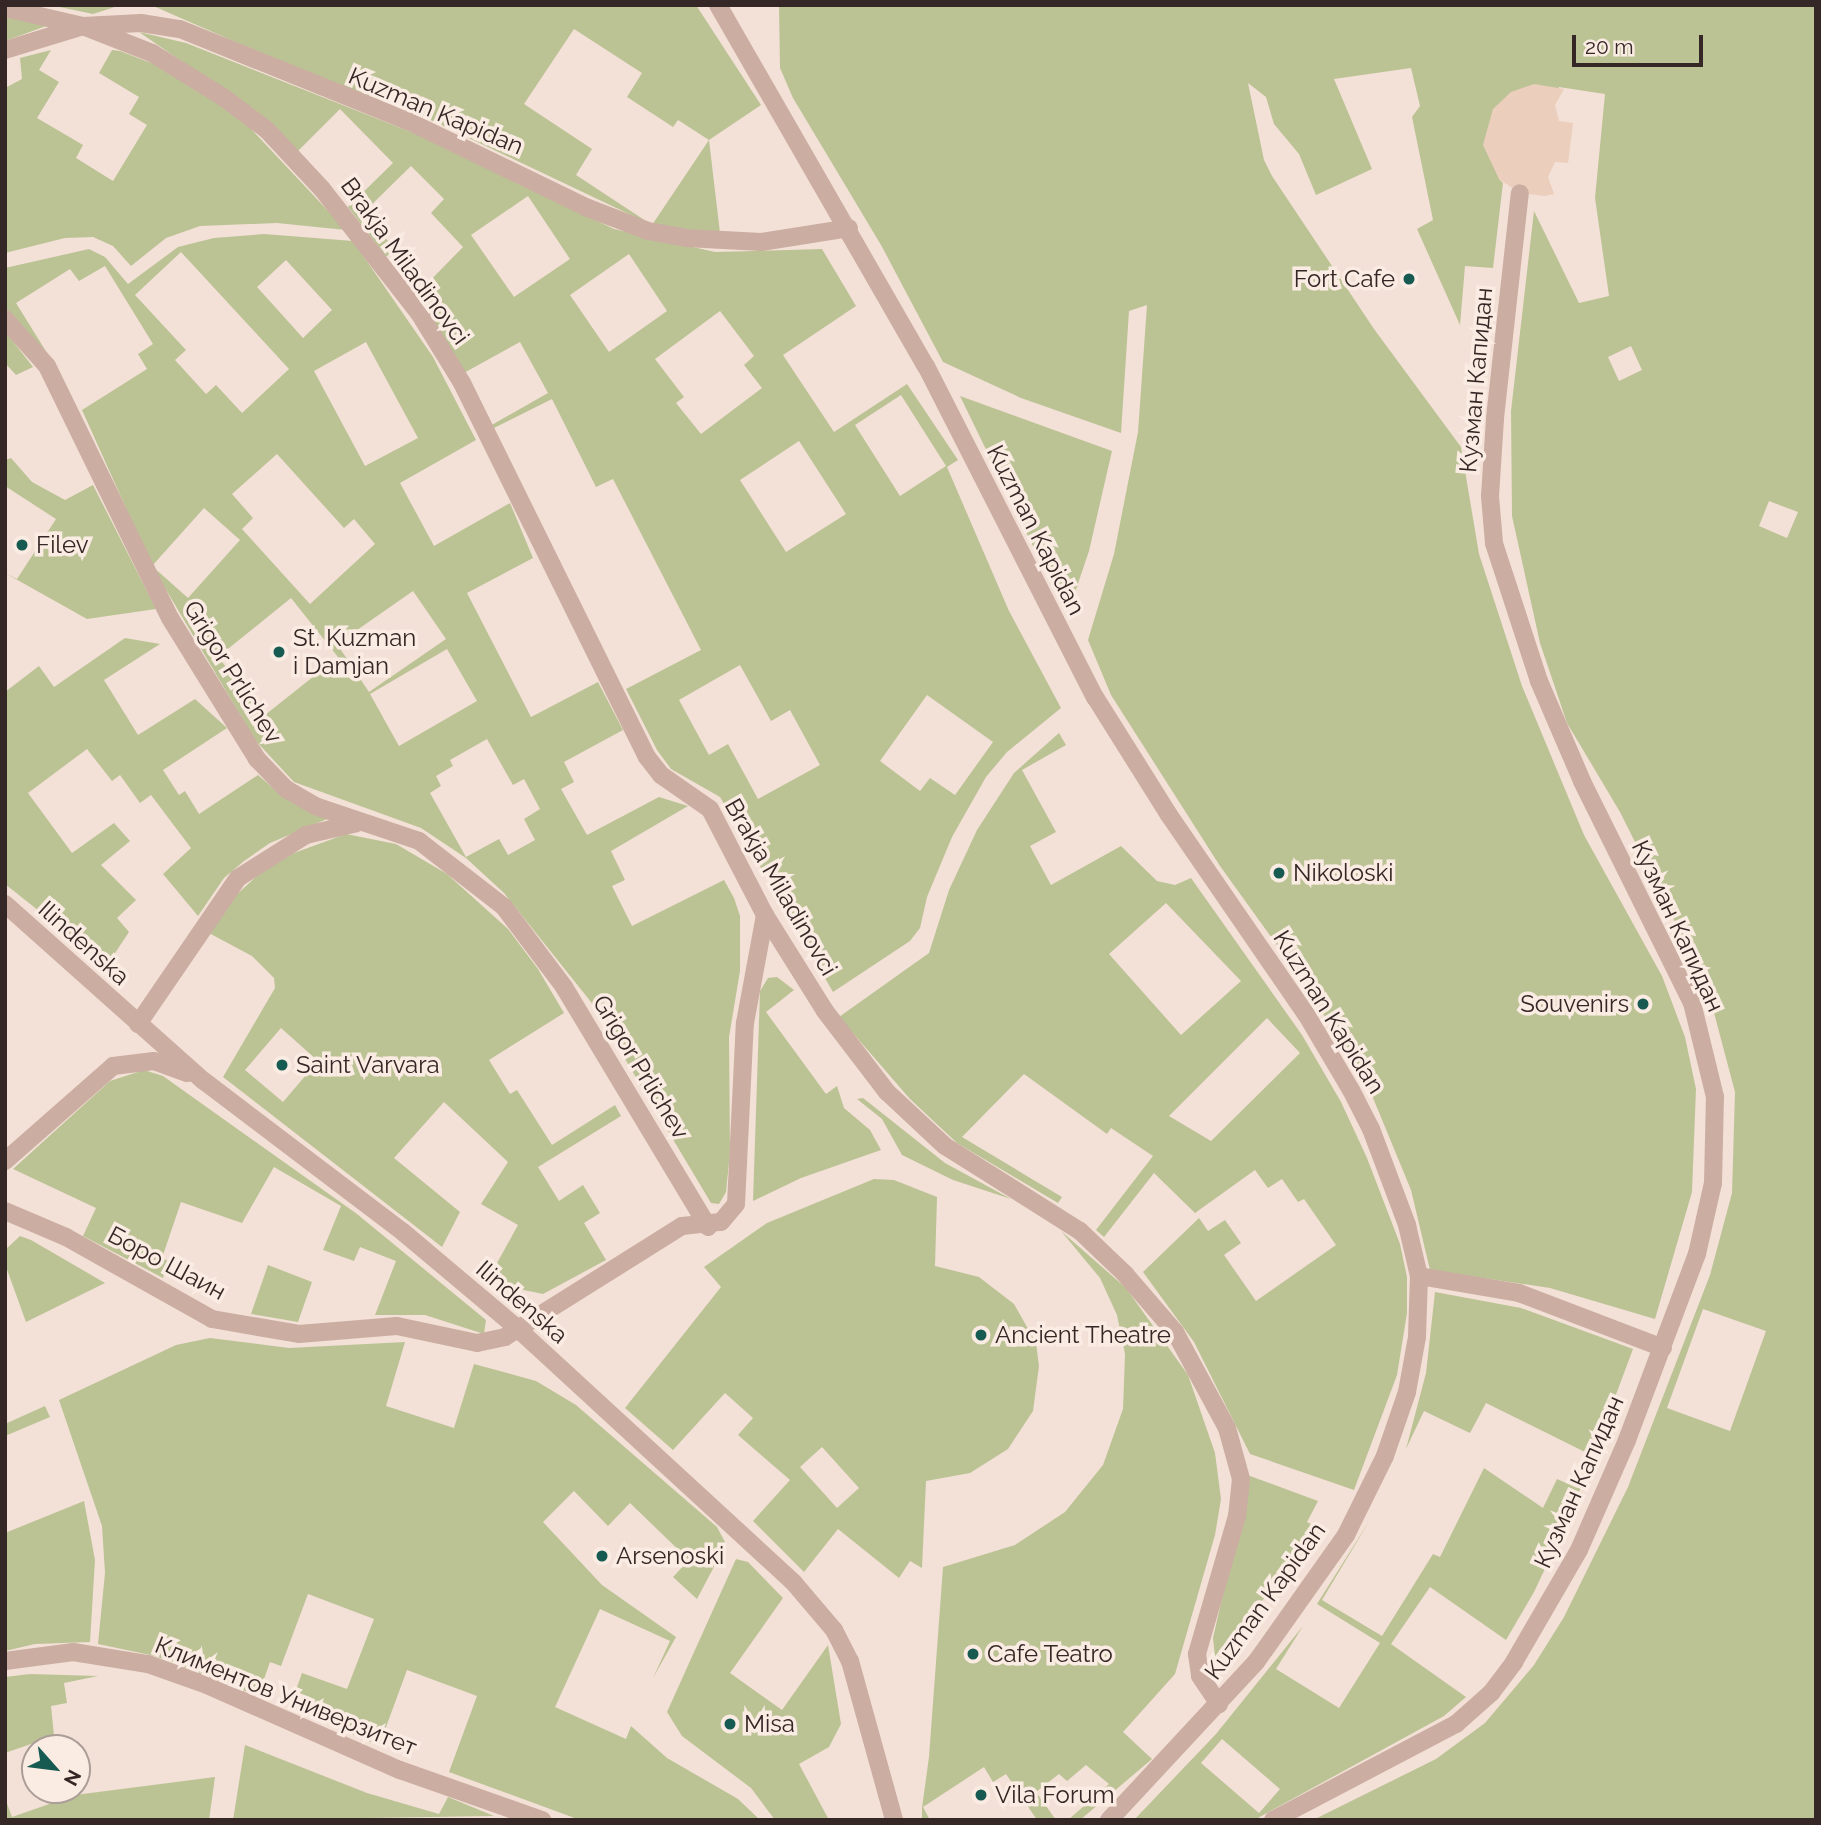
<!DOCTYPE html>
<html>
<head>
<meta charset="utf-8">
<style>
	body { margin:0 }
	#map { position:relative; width:1821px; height:1825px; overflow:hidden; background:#f3e0d6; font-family:Raleway,sans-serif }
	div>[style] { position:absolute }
	.green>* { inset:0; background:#bbc395 }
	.plaza>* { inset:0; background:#eccebc }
	.minor>* { height:18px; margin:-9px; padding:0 9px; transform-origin:9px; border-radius:9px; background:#cbada2 }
	.dots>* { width:19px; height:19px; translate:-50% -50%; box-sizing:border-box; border:4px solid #faebe3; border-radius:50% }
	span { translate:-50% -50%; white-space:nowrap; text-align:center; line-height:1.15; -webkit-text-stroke:7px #faebe3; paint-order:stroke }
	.street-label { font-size:24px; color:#352725 }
	.poi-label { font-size:24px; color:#352725 }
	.right { translate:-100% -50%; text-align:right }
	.left { translate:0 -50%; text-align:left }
	.frame { position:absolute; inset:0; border:7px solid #352725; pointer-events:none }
	.north { position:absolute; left:21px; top:1734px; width:70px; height:70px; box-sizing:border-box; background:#faebe3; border:2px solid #ab9d97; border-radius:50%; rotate:118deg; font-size:19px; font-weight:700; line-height:28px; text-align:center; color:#352725 }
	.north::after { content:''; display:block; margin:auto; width:24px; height:32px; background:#175a52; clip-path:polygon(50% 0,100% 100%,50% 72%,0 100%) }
	.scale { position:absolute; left:1572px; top:35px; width:131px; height:32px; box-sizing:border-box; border:4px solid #352725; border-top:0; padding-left:9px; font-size:21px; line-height:24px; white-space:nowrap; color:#352725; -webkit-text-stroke:5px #faebe3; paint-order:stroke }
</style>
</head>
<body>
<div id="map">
	<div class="green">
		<div style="clip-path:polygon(50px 5px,121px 5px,93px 14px)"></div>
		<div style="clip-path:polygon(evenodd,151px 5px,696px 5px,761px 105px,709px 140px,720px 233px,652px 225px,433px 121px,320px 79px,151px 5px,574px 29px,642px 73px,627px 97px,673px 127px,678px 120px,709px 140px,652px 225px,576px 175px,592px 149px,524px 104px,574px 29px)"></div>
		<div style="clip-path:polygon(evenodd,779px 5px,1816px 5px,1816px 1820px,1313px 1820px,1436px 1759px,1485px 1723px,1534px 1665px,1564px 1617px,1628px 1487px,1710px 1275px,1732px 1193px,1735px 1092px,1713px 1009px,1698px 968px,1620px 812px,1567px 723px,1540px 643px,1512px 516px,1511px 411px,1534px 211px,1579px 303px,1609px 296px,1595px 198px,1605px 94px,1559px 87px,1499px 179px,1503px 183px,1493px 268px,1465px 266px,1460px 325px,1417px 229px,1433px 220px,1412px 117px,1420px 106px,1411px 68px,1334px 79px,1372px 169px,1316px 195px,1299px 154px,1274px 124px,1266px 97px,1248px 83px,1264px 160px,1272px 176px,1374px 329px,1461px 447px,1479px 554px,1522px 686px,1584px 835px,1662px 976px,1685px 1037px,1696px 1089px,1692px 1192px,1655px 1319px,1550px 1288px,1430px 1270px,1411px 1190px,1371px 1093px,1307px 987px,1220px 866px,1111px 695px,1088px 640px,1114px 554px,1138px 432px,1147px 305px,1129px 311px,1121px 433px,1021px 398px,943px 362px,881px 245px,793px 98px,780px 68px,779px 5px,1631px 346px,1642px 370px,1619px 381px,1608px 357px,1631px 346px,779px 5px,1769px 501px,1798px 512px,1787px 538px,1759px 526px,1769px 501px,779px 5px,1703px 1309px,1766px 1331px,1730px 1431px,1667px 1408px,1703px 1309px)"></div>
		<div style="clip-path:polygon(5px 17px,49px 25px,5px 41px)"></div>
		<div style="clip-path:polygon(evenodd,139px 32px,186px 43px,421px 136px,614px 229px,715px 252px,822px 249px,856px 306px,783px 355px,834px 432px,907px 384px,958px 460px,947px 467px,1009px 611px,1061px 708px,1007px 752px,986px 777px,952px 837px,927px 897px,920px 928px,910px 941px,833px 992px,720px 797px,671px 769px,657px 750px,626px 689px,701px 650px,613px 479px,596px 487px,552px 399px,492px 429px,490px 426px,548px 393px,520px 342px,462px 374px,416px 295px,463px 247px,431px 213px,444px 199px,411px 166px,362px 214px,395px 248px,386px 257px,348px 207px,393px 163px,340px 109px,296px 153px,258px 114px,139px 32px,528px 196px,570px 259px,514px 297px,471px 235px,528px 196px,139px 32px,629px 254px,667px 311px,609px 352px,570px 295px,629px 254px,139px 32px,720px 311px,754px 356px,744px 365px,762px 388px,701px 434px,676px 403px,684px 397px,655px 359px,720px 311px,139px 32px,901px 395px,946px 466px,900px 496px,855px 425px,901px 395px,139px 32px,799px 441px,846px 514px,786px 552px,740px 480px,799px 441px,139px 32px,740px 665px,771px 721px,790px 710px,820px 765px,758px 799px,728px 744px,709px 755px,679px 700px,740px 665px,139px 32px,927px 695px,993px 742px,955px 795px,930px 778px,920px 791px,880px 761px,927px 695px)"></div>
		<div style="clip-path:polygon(51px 50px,39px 70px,59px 82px,37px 118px,83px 145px,76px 158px,113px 181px,147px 125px,129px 114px,139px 97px,99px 73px,112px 50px,120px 51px,159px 66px,239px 116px,346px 230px,277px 223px,200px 226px,166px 238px,131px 266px,113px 246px,93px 237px,65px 238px,5px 253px,5px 88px,22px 79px,20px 58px)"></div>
		<div style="clip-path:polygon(evenodd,264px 234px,353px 241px,433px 357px,476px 440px,400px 483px,434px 546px,510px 503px,533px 558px,467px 593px,531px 717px,598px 682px,623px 730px,564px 762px,574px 782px,561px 789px,587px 835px,659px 797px,688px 806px,611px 851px,625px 880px,612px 886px,632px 926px,724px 880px,734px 898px,740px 916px,740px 971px,729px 1037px,730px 1152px,726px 1192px,719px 1204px,711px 1203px,591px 1002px,504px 893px,466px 858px,421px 828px,294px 782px,255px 740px,152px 566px,82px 410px,147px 369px,138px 354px,153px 344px,105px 266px,79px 281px,70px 269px,16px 303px,52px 361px,5px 309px,5px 268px,89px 249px,105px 257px,128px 284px,178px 247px,214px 238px,264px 234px,181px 252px,289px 369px,242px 413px,216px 385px,206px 394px,175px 360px,186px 350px,135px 295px,181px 252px,264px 234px,286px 260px,332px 310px,303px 338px,257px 287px,286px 260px,264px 234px,366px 342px,418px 438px,365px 466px,314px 371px,366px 342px,264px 234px,277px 454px,344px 528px,354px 519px,375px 544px,310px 604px,242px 529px,253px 518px,232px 494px,277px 454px,264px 234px,204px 508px,240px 540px,188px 598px,152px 566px,204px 508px,264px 234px,413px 591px,446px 639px,369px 692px,337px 644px,413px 591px,264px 234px,291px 598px,338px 657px,265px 715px,218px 657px,291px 598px,264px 234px,447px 649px,477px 701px,399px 746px,370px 694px,447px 649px,264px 234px,487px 739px,513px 785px,524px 779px,540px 809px,524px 819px,535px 840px,508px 855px,499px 839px,466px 857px,430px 793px,441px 786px,436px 776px,453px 766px,450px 760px,487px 739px)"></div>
		<div style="clip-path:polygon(5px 331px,33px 367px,16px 375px,5px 363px)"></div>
		<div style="clip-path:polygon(960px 396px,1112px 451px,1089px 551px,1067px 616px)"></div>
		<div style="clip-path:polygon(11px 458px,32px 482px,65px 500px,93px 485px,156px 609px,87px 619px,5px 573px,17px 579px,56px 519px,5px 486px,5px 460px)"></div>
		<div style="clip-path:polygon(125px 638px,160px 644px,104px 680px,138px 735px,195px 699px,227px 728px,163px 770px,179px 795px,185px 791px,199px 814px,258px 775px,283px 797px,327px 819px,270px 843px,244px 861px,224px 878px,198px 916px,163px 874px,191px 848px,151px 795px,140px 803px,120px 775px,112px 781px,87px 749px,28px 793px,72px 853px,114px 823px,130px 841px,101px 865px,136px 900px,117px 918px,129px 932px,107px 965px,5px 884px,5px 692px,39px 666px,54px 687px)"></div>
		<div style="clip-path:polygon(evenodd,1059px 733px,1066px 745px,1022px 770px,1056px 832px,1030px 846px,1051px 885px,1121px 846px,1157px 881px,1175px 885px,1191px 878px,1302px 1035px,1341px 1102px,1367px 1158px,1400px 1244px,1407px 1277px,1407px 1313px,1397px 1375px,1354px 1490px,1250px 1454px,1194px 1342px,1143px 1272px,1199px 1218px,1208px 1231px,1225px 1220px,1241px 1243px,1224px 1255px,1256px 1301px,1336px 1245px,1304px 1199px,1298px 1202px,1282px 1179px,1268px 1188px,1255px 1170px,1195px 1213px,1154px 1173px,1104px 1237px,1096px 1230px,1153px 1156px,1111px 1128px,1107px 1134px,1024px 1074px,962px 1137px,1062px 1197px,1058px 1203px,957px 1143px,910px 1099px,839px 1017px,929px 953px,949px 890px,977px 830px,1014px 773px,1059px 733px,1166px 903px,1241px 981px,1181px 1035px,1109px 954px,1166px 903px,1059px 733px,1267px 1018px,1300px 1053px,1211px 1141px,1169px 1116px,1267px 1018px)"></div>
		<div style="clip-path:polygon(evenodd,346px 834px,396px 844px,447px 874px,508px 929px,538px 969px,564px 1013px,489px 1060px,510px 1094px,517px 1090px,552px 1145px,615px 1105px,621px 1116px,538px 1167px,559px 1201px,583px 1185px,600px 1213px,584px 1223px,606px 1260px,543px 1294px,519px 1289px,491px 1274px,518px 1225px,481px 1204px,508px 1162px,444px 1102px,394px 1158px,460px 1212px,442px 1247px,223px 1077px,275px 988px,274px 978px,252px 956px,207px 932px,233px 898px,260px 873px,294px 853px,346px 834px,281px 1028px,318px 1061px,283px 1102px,245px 1070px,281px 1028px)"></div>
		<div style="clip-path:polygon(777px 977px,794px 990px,766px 1012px,826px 1094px,837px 1086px,844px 1108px,870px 1130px,881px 1150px,801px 1178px,753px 1201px,760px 991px,768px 978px)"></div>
		<div style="clip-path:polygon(144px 1070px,163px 1076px,357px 1214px,486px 1320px,484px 1334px,425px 1315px,375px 1315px,396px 1261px,360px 1247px,354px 1261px,323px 1250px,341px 1206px,274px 1167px,242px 1223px,181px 1202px,162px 1258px,168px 1261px,163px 1278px,83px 1236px,96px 1208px,13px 1169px,110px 1081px)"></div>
		<div style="clip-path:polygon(863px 1098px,945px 1163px,1011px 1199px,953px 1180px,902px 1155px,882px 1119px,857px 1099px)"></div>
		<div style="clip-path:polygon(evenodd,874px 1179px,894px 1180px,937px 1197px,935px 1266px,979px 1277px,1014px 1304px,1036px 1343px,1039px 1366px,1033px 1411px,1008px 1449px,970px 1473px,926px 1481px,922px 1568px,910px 1561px,899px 1578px,838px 1529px,804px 1572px,753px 1521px,790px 1480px,738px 1435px,753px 1418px,725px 1393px,673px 1450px,625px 1408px,721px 1287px,704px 1267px,767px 1223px,874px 1179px,822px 1447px,859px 1488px,837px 1508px,800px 1467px,822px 1447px)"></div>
		<div style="clip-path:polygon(1061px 1231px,1126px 1288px,1188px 1375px,1215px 1453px,1221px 1499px,1215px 1535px,1175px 1674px,1123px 1732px,1152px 1759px,1080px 1820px,1068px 1820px,1109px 1784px,1086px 1765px,1067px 1781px,1059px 1774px,1036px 1792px,1056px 1820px,1037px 1820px,1006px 1774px,993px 1782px,984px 1767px,923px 1807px,930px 1820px,922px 1820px,922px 1808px,929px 1757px,943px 1567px,1015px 1545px,1065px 1512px,1103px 1465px,1123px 1409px,1125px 1354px,1117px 1315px,1100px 1278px)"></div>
		<div style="clip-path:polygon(20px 1236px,31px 1240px,105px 1283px,26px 1322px,5px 1264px,5px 1250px)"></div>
		<div style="clip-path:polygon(268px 1265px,312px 1282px,298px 1322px,251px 1314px)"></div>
		<div style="clip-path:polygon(evenodd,1435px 1292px,1521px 1308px,1633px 1349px,1593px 1456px,1569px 1518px,1534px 1592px,1506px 1640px,1430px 1587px,1391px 1644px,1466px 1697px,1444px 1716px,1254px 1820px,1134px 1820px,1216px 1734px,1303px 1626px,1276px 1669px,1339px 1708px,1380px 1643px,1317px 1604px,1370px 1520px,1322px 1600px,1382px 1636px,1433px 1554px,1440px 1557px,1484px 1468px,1543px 1508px,1557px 1479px,1577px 1488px,1593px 1456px,1486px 1403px,1470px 1433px,1424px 1411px,1406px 1449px,1426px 1373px,1435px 1292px,1222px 1739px,1280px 1789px,1259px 1813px,1201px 1763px,1222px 1739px)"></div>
		<div style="clip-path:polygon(210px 1338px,289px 1348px,405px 1342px,386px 1406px,454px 1428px,474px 1364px,536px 1381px,576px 1405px,717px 1527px,726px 1544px,697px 1599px,673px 1577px,689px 1560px,630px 1503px,608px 1526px,574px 1491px,543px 1522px,602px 1585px,676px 1637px,653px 1678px,670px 1641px,600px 1609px,555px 1707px,626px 1739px,631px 1726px,667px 1758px,738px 1799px,760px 1820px,580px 1820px,449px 1772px,477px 1696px,407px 1670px,379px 1746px,290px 1707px,302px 1673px,347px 1689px,374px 1619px,308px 1594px,281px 1666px,270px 1662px,258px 1696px,155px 1656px,98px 1644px,105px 1573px,102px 1526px,59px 1400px,176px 1345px)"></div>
		<div style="clip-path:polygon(45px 1406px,50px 1417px,5px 1436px,5px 1424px)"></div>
		<div style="clip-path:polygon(1250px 1476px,1318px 1501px,1307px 1522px,1324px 1531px,1301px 1546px,1216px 1666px,1213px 1638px)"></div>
		<div style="clip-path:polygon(84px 1501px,95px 1560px,90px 1642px,35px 1644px,5px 1651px,5px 1533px)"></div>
		<div style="clip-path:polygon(736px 1559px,748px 1562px,783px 1598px,730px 1673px,782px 1710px,828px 1645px,841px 1724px,829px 1747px,799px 1764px,829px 1820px,775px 1820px,751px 1788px,682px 1736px,667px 1712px)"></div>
		<div style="clip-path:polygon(30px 1674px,98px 1676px,64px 1683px,67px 1703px,51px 1706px,54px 1736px,5px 1753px,5px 1677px)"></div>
		<div style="clip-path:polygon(245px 1745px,367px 1793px,439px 1814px,448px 1797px,494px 1816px,233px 1820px)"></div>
		<div style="clip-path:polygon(215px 1777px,209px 1820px,5px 1820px,5px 1798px,12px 1817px,75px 1795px)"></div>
	</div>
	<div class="plaza">
		<div style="clip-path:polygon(1534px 84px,1564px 89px,1555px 105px,1559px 121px,1573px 123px,1568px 163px,1555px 162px,1548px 177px,1554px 194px,1545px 196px,1520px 193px,1499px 179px,1483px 145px,1493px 109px,1511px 92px)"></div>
	</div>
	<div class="minor">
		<div style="left:718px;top:5px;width:417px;rotate:60.1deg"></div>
		<div style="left:926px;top:366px;width:372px;rotate:63deg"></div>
		<div style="left:1095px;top:697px;width:139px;rotate:57.9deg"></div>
		<div style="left:1169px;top:815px;width:242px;rotate:55.5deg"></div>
		<div style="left:1306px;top:1014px;width:88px;rotate:59.4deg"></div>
		<div style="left:1351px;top:1090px;width:44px;rotate:62.9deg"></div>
		<div style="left:1371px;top:1129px;width:103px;rotate:69.4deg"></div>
		<div style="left:1407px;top:1225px;width:52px;rotate:76.8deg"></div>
		<div style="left:1419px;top:1276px;width:61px;rotate:91.9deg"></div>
		<div style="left:1417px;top:1337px;width:56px;rotate:100.3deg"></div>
		<div style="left:1407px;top:1392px;width:68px;rotate:109deg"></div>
		<div style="left:1385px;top:1456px;width:88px;rotate:116.3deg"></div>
		<div style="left:1346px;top:1535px;width:156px;rotate:125.3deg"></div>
		<div style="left:1256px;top:1662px;width:216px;rotate:132.9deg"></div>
		<div style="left:5px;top:8px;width:80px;rotate:13deg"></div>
		<div style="left:83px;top:26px;width:58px;rotate:-3deg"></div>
		<div style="left:141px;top:23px;width:39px;rotate:9deg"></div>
		<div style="left:180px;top:29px;width:246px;rotate:22deg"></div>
		<div style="left:408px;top:121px;width:200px;rotate:25.8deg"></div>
		<div style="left:588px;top:208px;width:64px;rotate:21deg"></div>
		<div style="left:648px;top:231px;width:39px;rotate:10deg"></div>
		<div style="left:686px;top:238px;width:75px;rotate:3.1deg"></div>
		<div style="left:761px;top:242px;width:89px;rotate:-9deg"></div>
		<div style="left:83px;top:26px;width:74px;rotate:21.4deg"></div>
		<div style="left:152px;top:53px;width:84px;rotate:31.8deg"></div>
		<div style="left:223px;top:97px;width:55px;rotate:36.9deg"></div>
		<div style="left:267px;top:130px;width:81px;rotate:47deg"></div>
		<div style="left:322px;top:189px;width:157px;rotate:52deg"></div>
		<div style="left:419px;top:313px;width:82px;rotate:58.4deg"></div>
		<div style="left:462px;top:383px;width:417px;rotate:63.7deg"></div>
		<div style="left:647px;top:757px;width:23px;rotate:52deg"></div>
		<div style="left:661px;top:775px;width:60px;rotate:34.8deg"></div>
		<div style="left:710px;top:809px;width:119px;rotate:62.6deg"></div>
		<div style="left:765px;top:915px;width:113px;rotate:58deg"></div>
		<div style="left:825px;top:1011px;width:102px;rotate:52.6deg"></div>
		<div style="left:887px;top:1092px;width:79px;rotate:43deg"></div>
		<div style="left:945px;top:1146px;width:160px;rotate:32.2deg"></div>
		<div style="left:1080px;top:1231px;width:62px;rotate:43.7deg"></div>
		<div style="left:1125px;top:1274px;width:77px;rotate:49.2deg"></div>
		<div style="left:1175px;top:1332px;width:109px;rotate:61.6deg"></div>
		<div style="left:1227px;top:1428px;width:53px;rotate:74.6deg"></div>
		<div style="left:1241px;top:1479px;width:37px;rotate:96deg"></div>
		<div style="left:1237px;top:1516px;width:144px;rotate:106.2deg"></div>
		<div style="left:1197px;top:1654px;width:22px;rotate:82deg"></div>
		<div style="left:1200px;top:1676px;width:34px;rotate:56deg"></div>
		<div style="left:5px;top:50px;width:78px;rotate:-17deg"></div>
		<div style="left:5px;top:319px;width:63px;rotate:48.2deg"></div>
		<div style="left:47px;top:366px;width:280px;rotate:64deg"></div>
		<div style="left:170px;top:618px;width:166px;rotate:58.3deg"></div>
		<div style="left:257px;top:759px;width:42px;rotate:46deg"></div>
		<div style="left:286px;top:789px;width:34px;rotate:30deg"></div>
		<div style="left:315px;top:806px;width:110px;rotate:18.6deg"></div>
		<div style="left:419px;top:841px;width:108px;rotate:37.8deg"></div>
		<div style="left:504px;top:907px;width:100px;rotate:53.1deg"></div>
		<div style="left:564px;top:987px;width:280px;rotate:59deg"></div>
		<div style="left:5px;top:904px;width:266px;rotate:41.7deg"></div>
		<div style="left:204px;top:1081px;width:250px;rotate:37.2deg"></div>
		<div style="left:403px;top:1232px;width:150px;rotate:40.1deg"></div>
		<div style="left:518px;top:1329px;width:375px;rotate:42.6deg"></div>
		<div style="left:794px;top:1583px;width:62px;rotate:49.6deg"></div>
		<div style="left:834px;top:1630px;width:35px;rotate:63deg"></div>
		<div style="left:850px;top:1661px;width:165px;rotate:74.5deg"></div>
		<div style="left:138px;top:1024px;width:177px;rotate:-55.6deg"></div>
		<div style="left:238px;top:878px;width:80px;rotate:-32.3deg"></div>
		<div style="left:306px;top:835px;width:52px;rotate:-13.2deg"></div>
		<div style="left:5px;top:1161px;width:144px;rotate:-41.3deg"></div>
		<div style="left:113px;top:1066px;width:41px;rotate:-7deg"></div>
		<div style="left:154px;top:1061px;width:35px;rotate:20deg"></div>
		<div style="left:5px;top:1211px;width:66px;rotate:23.1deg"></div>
		<div style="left:66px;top:1237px;width:167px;rotate:29.3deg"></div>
		<div style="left:212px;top:1319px;width:88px;rotate:9.8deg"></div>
		<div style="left:299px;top:1334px;width:98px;rotate:-4.7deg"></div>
		<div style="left:397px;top:1326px;width:82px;rotate:12deg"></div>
		<div style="left:477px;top:1343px;width:29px;rotate:-12deg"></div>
		<div style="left:505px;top:1337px;width:209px;rotate:-32.1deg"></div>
		<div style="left:682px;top:1226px;width:39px;rotate:-6deg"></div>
		<div style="left:721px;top:1222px;width:23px;rotate:-50deg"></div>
		<div style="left:736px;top:1204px;width:181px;rotate:-87.2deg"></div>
		<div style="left:745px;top:1023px;width:110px;rotate:-79.5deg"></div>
		<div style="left:1419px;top:1276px;width:101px;rotate:9.6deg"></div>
		<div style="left:1519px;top:1293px;width:154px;rotate:20.9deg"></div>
		<div style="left:5px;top:1661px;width:69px;rotate:-7.5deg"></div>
		<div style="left:73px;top:1652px;width:76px;rotate:9.1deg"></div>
		<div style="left:148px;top:1664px;width:63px;rotate:19.6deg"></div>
		<div style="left:207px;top:1685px;width:211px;rotate:23.8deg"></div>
		<div style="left:400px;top:1770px;width:151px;rotate:19.4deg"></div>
		<div style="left:1273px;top:1820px;width:207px;rotate:-27.7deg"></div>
		<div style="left:1456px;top:1724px;width:47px;rotate:-41.5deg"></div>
		<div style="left:1491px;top:1693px;width:39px;rotate:-53deg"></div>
		<div style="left:1514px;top:1662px;width:129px;rotate:-59.9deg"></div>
		<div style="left:1579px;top:1550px;width:120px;rotate:-66.4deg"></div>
		<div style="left:1627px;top:1440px;width:199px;rotate:-69.4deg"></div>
		<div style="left:1697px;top:1254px;width:73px;rotate:-77.3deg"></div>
		<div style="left:1713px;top:1183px;width:86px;rotate:-88.7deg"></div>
		<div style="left:1715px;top:1097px;width:97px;rotate:-103.7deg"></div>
		<div style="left:1692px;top:1003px;width:248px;rotate:-116.4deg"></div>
		<div style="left:1582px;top:781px;width:109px;rotate:-113.3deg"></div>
		<div style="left:1539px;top:681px;width:145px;rotate:-108.1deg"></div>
		<div style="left:1494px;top:543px;width:47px;rotate:-94.9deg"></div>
		<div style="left:1490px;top:496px;width:78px;rotate:-86.3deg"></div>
		<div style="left:1495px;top:418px;width:226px;rotate:-83.7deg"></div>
	</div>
	<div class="dots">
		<div style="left:1409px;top:279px;background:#175a52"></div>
		<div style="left:22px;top:545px;background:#175a52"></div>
		<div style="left:279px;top:652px;background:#175a52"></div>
		<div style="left:1279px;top:873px;background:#175a52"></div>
		<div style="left:1643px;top:1004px;background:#175a52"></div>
		<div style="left:282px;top:1065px;background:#175a52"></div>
		<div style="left:981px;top:1335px;background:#175a52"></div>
		<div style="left:602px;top:1556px;background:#175a52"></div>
		<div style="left:973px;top:1654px;background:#175a52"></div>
		<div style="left:730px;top:1724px;background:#175a52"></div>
		<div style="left:981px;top:1795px;background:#175a52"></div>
	</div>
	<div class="street-label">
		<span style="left:436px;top:111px;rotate:23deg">Kuzman Kapidan</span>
		<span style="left:405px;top:261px;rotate:54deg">Brakja Miladinovci</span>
		<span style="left:1476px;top:380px;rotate:-85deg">Кузман Капидан</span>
		<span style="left:1036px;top:530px;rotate:63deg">Kuzman Kapidan</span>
		<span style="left:233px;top:672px;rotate:58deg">Grigor Prlichev</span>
		<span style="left:781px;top:887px;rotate:60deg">Brakja Miladinovci</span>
		<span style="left:1678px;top:926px;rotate:65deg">Кузман Капидан</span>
		<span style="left:84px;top:943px;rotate:42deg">Ilindenska</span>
		<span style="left:1329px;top:1012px;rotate:58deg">Kuzman Kapidan</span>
		<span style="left:641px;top:1067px;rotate:59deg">Grigor Prlichev</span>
		<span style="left:167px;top:1263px;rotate:28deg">Боро Шаин</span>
		<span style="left:522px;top:1302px;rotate:41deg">Ilindenska</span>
		<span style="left:1579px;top:1482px;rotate:-66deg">Кузман Капидан</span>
		<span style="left:1265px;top:1601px;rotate:-54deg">Kuzman Kapidan</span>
		<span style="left:286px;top:1696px;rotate:22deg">Климентов Универзитет</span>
	</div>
	<div class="poi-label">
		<span class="right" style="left:1395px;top:279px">Fort Cafe</span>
		<span class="left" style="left:36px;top:545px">Filev</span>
		<span class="left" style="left:293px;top:652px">St. Kuzman<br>i Damjan</span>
		<span class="left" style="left:1293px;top:873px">Nikoloski</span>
		<span class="right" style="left:1629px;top:1004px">Souvenirs</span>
		<span class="left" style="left:296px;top:1065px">Saint Varvara</span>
		<span class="left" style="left:995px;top:1335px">Ancient Theatre</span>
		<span class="left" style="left:616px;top:1556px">Arsenoski</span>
		<span class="left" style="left:987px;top:1654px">Cafe Teatro</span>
		<span class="left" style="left:744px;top:1724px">Misa</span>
		<span class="left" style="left:995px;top:1795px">Vila Forum</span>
	</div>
	<div class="frame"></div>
	<div class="north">N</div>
	<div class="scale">20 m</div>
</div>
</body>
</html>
